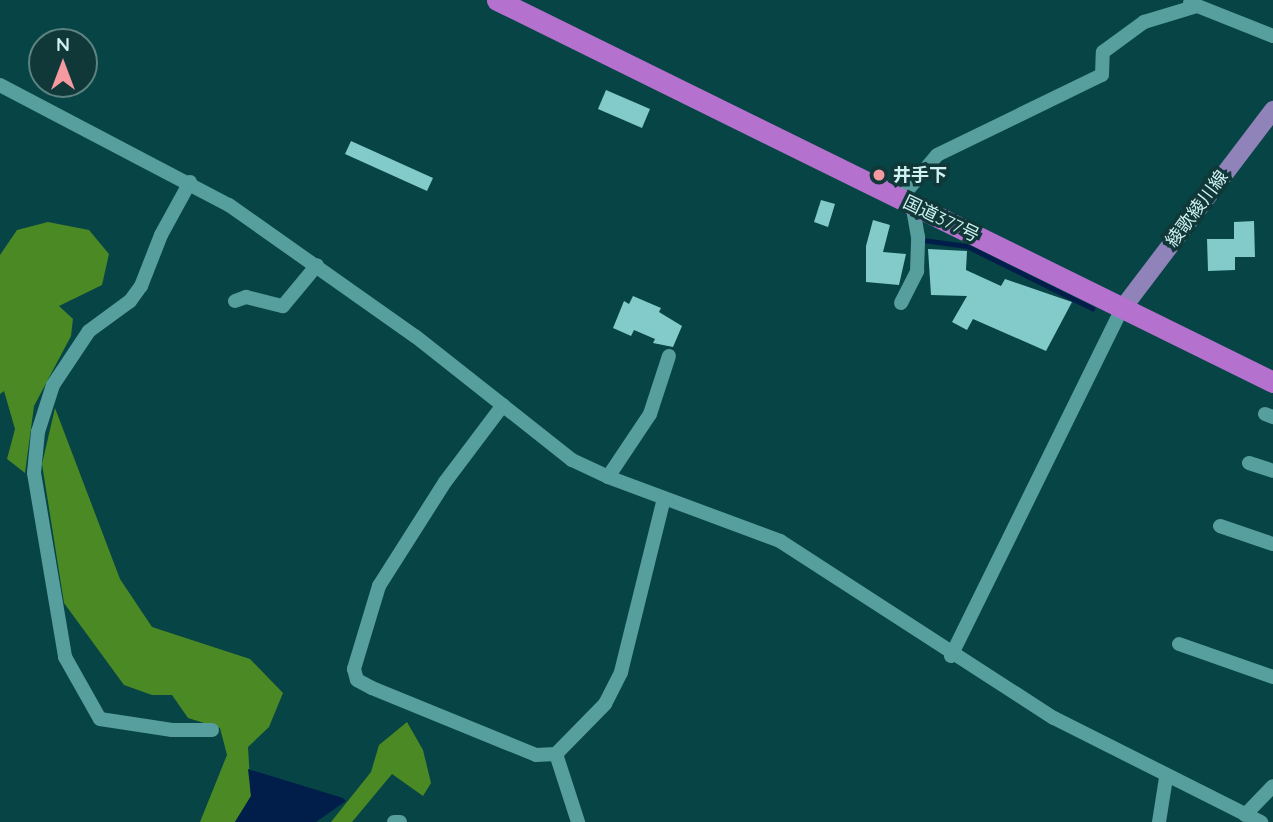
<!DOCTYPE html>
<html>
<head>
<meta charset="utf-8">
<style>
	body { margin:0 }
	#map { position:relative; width:1273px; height:822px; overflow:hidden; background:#074445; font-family:Quicksand,"Noto Sans JP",sans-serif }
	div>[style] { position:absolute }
	.forest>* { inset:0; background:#4a8924 }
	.water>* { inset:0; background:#001e49 }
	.stream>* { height:4.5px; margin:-2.25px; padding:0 2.25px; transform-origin:2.25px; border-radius:2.25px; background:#001e49 }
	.building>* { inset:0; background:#83cacb }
	.minor>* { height:14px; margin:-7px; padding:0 7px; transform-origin:7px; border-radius:7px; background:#579e9e }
	.major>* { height:18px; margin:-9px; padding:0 9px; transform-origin:9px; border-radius:9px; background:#8f83ba }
	.highway>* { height:21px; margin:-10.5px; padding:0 10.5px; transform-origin:10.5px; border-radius:10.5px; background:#b471cd }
	.dots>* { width:19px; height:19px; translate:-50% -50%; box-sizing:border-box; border:4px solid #113838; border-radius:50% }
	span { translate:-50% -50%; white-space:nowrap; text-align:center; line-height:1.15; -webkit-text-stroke:7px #113838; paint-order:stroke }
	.poi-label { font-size:18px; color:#cff1f1; font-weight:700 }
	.left { translate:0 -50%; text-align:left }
	.street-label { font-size:18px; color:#cff1f1 }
	.north { position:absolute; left:28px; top:28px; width:70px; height:70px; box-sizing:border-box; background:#113838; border:2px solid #5d8282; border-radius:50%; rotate:0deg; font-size:19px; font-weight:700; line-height:28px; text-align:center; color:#cff1f1 }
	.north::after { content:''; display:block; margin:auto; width:24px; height:32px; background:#f49aa0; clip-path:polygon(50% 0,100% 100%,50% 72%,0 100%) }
</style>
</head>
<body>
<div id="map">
	<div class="forest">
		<div style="clip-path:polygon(48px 222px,89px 230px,109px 254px,102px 285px,59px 306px,73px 319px,71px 336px,34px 406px,25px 473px,7px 459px,15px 429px,4px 391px,0 394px,0 255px,17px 230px)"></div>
		<div style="clip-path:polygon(55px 408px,120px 579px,152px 627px,250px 659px,283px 693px,269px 727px,248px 747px,251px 796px,235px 822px,200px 822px,227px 755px,220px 728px,188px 718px,172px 695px,152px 695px,124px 685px,64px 603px,42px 464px)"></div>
		<div style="clip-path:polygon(407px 722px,423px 750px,431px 783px,423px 796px,392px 774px,352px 822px,331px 822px,371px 772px,379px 745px)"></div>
	</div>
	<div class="water">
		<div style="clip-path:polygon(248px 769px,343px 798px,346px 801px,316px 822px,235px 822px,251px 796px)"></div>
	</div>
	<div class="stream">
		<div style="left:923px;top:240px;width:44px;rotate:7.8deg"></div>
		<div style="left:967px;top:246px;width:140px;rotate:26.4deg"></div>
	</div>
	<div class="building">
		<div style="clip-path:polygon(606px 90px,650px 109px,642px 128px,598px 109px)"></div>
		<div style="clip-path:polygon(351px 141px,433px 178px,427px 191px,345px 154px)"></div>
		<div style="clip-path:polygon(821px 200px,835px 204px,828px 227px,814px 222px)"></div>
		<div style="clip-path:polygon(873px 220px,890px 225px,883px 252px,906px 254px,899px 285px,866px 282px,866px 246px)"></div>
		<div style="clip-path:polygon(1254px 221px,1255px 257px,1235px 257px,1235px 270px,1208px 271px,1207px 239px,1234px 239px,1234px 222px)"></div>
		<div style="clip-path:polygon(928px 249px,967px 251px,966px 270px,1001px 286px,1005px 279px,1072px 302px,1046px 351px,973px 319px,967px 330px,952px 322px,967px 296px,931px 295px)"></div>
		<div style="clip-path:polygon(633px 296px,661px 308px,659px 312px,682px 326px,673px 347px,653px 343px,655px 339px,634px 330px,631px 336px,613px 328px,624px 301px,629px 304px)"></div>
	</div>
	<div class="minor">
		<div style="left:1190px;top:3px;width:89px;rotate:21.7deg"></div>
		<div style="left:0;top:85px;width:259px;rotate:27.7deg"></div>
		<div style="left:229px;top:205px;width:228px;rotate:35.2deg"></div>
		<div style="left:415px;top:336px;width:200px;rotate:38.3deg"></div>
		<div style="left:572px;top:460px;width:40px;rotate:25deg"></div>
		<div style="left:608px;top:477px;width:184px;rotate:20.4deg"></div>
		<div style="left:780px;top:541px;width:326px;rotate:32.9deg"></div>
		<div style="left:1054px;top:718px;width:232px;rotate:26.7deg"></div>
		<div style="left:190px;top:182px;width:60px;rotate:118.7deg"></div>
		<div style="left:161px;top:235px;width:55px;rotate:111.4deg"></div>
		<div style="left:141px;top:286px;width:19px;rotate:126deg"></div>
		<div style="left:130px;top:301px;width:51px;rotate:143.8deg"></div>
		<div style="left:89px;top:331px;width:65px;rotate:123.7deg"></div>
		<div style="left:53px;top:385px;width:49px;rotate:107.7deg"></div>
		<div style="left:38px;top:432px;width:41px;rotate:95.6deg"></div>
		<div style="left:34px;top:473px;width:187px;rotate:80.4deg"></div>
		<div style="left:65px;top:657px;width:71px;rotate:60.6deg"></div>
		<div style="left:100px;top:719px;width:73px;rotate:8.7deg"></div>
		<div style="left:172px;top:730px;width:40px"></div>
		<div style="left:900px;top:199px;width:57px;rotate:-49.9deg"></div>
		<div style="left:937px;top:155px;width:183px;rotate:-25.9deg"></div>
		<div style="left:1102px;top:75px;width:23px;rotate:-88deg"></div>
		<div style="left:1103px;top:52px;width:51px;rotate:-36.2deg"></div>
		<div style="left:1144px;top:22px;width:55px;rotate:-16.8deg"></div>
		<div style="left:235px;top:301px;width:12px;rotate:-20deg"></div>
		<div style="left:246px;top:297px;width:38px;rotate:14deg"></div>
		<div style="left:283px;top:306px;width:53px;rotate:-50.3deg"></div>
		<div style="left:901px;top:303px;width:36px;rotate:-63deg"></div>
		<div style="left:917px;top:271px;width:34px;rotate:-88deg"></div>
		<div style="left:918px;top:237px;width:34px;rotate:-100deg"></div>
		<div style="left:503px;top:405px;width:96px;rotate:127deg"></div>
		<div style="left:445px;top:482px;width:123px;rotate:122.4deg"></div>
		<div style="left:379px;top:586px;width:87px;rotate:106.8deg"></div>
		<div style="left:354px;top:669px;width:11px;rotate:75deg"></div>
		<div style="left:357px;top:680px;width:17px;rotate:28deg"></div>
		<div style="left:372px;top:688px;width:177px;rotate:22.2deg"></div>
		<div style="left:536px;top:755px;width:20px;rotate:-3deg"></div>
		<div style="left:1265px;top:414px;width:9px;rotate:21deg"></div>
		<div style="left:1249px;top:463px;width:25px;rotate:18deg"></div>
		<div style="left:608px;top:477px;width:76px;rotate:-56.3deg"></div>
		<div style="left:650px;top:414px;width:61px;rotate:-71.9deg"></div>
		<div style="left:1220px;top:526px;width:56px;rotate:18.8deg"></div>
		<div style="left:1179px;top:644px;width:100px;rotate:19.3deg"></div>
		<div style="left:951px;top:656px;width:387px;rotate:-63.8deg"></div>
		<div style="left:1245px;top:815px;width:40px;rotate:-46deg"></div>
		<div style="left:394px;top:822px;width:6px"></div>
		<div style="left:578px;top:822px;width:71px;rotate:-107.9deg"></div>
		<div style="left:556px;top:754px;width:70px;rotate:-45.6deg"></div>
		<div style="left:605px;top:704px;width:36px;rotate:-63deg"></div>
		<div style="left:621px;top:672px;width:179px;rotate:-76.1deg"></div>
		<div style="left:1159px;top:822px;width:45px;rotate:-81deg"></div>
	</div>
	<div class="major">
		<div style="left:1122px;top:309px;width:250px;rotate:-52.8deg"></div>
	</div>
	<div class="highway">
		<div style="left:497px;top:0;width:865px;rotate:26.21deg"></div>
	</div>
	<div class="dots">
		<div style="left:879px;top:175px;background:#f49aa0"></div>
	</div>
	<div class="poi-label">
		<span class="left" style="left:893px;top:175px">井手下</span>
	</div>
	<div class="street-label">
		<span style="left:1197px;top:209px;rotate:-53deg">綾歌綾川線</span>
		<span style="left:941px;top:219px;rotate:26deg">国道377号</span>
	</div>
	<div class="north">N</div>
</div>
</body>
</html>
